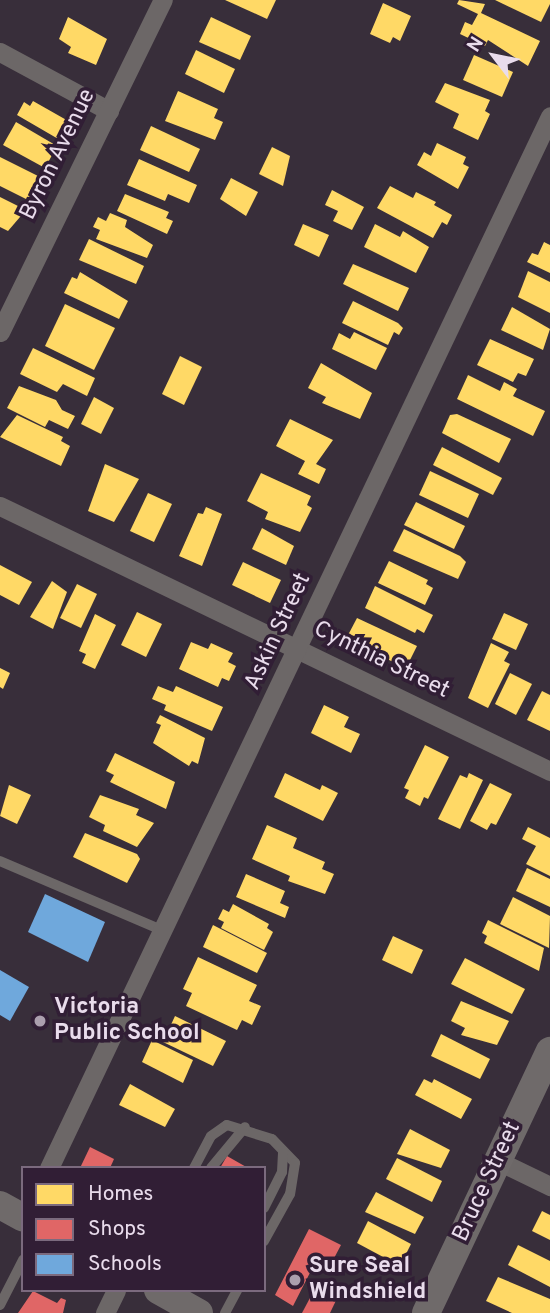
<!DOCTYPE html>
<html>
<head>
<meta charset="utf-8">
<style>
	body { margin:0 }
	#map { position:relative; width:550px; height:1313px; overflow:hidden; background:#382e3a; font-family:Overpass,sans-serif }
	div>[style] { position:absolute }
	.homes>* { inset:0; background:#ffd966 }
	.shops>* { inset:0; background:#e06666 }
	.schools>* { inset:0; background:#6fa8dc }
	.lane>* { height:10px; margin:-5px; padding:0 5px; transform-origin:5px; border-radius:5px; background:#6c6767 }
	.street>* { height:19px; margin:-9.5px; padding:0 9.5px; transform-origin:9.5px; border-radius:9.5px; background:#6c6767 }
	.secondary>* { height:28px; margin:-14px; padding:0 14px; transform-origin:14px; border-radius:14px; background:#6f6a6a }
	.dots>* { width:19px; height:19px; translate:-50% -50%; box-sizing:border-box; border:4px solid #311e35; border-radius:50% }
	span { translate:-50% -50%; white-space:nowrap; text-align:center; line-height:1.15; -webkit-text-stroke:7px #311e35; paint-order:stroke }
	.street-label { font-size:23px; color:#e9dcec }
	.poi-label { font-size:23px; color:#e9dcec; font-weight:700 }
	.left { translate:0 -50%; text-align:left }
	.legend { position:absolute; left:21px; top:1166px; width:245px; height:126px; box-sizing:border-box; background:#311e35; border:2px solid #7b6a7e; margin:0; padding:9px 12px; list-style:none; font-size:21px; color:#e9dcec }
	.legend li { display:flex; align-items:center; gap:14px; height:35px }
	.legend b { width:35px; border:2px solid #7b6a7e }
	.north { position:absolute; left:459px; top:21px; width:70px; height:70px; -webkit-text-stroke:5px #311e35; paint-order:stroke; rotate:302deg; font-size:19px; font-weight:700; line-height:28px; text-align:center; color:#e9dcec }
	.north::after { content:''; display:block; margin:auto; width:24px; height:32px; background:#e9dcec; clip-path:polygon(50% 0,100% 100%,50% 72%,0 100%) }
</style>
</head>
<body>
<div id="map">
	<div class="homes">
		<div style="clip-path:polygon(225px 0,276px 0,267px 19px)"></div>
		<div style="clip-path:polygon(459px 0,485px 4px,481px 13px,540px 41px,528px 66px,488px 40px,485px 46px,460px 34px,465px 22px,472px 25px,478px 14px,457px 4px)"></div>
		<div style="clip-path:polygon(495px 0,550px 0,550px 4px,541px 22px)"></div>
		<div style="clip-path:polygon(383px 3px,411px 16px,400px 41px,393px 37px,390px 43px,370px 34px)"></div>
		<div style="clip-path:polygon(68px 17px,107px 39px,96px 65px,68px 53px,71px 47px,59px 39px)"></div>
		<div style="clip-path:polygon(211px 17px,251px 36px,240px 60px,199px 42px)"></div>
		<div style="clip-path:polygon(196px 50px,235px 69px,224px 93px,185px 74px)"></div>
		<div style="clip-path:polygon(474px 55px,513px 72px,502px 97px,463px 80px)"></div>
		<div style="clip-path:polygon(445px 83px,490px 100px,485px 111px,490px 114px,478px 140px,453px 128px,459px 114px,435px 102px)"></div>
		<div style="clip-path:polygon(178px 91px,218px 109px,214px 118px,223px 122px,215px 140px,165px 121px)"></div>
		<div style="clip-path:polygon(33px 101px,70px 122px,60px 140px,17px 115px,24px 102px,30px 106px)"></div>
		<div style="clip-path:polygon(16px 122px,57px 146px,45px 168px,3px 145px)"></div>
		<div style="clip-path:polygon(151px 126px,200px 149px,189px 172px,140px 150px)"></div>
		<div style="clip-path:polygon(437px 143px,466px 157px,463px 164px,469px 167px,458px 189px,417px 165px,424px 152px,431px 156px)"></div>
		<div style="clip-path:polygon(272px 147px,290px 156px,283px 186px,259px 174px)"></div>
		<div style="clip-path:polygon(0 157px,42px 178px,30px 201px,0 186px)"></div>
		<div style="clip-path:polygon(139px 159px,197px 185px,189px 203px,168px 194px,165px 201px,127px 185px)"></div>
		<div style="clip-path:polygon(231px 178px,258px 192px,246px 216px,220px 199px)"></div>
		<div style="clip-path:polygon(390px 186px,413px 198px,416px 192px,436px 202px,434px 205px,452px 215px,447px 225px,442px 222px,433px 238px,377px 208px)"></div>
		<div style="clip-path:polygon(332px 190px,364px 207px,352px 230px,333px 221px,338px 211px,325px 205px)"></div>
		<div style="clip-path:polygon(125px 194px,169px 212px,166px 218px,173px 221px,167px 234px,117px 211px)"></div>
		<div style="clip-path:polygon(0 197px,26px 210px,8px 231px,0 227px)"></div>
		<div style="clip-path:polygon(110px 213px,127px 220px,125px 227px,153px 245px,147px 258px,96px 239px,100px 230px,93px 227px,98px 217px,106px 221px)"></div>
		<div style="clip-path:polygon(303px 224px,329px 235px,319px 257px,294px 245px)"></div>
		<div style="clip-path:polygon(375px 224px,400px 237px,403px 231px,429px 247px,416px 273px,364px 247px)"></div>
		<div style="clip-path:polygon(89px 239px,144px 266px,136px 284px,79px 260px)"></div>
		<div style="clip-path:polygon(544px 242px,550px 245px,550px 273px,527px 262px,532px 253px,538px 255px)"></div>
		<div style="clip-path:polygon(353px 264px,409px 288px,398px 311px,343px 284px)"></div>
		<div style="clip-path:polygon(528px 271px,550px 282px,550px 313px,518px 297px)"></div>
		<div style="clip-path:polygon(80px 272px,128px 301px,119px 319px,64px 293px,72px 277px,77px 279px)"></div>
		<div style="clip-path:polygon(353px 301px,398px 323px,403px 328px,399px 335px,394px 332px,388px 345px,342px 323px)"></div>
		<div style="clip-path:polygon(65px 304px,115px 328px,94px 370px,45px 346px)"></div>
		<div style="clip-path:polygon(512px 307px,550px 329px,543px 350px,501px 330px)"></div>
		<div style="clip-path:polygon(354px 332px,387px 348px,376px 370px,332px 349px,339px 333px,350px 339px)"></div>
		<div style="clip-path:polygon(490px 339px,534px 359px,526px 376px,518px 373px,513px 382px,477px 365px)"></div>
		<div style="clip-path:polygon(33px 348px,95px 378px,87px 396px,63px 384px,57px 392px,20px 374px)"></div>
		<div style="clip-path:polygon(180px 356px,202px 367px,184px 405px,162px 394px)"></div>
		<div style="clip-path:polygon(321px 363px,372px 393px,360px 419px,322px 403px,326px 397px,308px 388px)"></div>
		<div style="clip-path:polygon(468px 375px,500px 391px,504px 382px,517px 389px,513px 396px,545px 411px,533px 436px,457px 399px)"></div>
		<div style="clip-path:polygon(19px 386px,56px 400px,62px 410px,75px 416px,68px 429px,49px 420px,45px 427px,7px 408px)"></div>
		<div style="clip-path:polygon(94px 397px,114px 408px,101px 434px,81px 424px)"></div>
		<div style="clip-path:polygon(457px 414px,511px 439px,499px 463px,442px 433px,450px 415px)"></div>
		<div style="clip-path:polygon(17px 415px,63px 437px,61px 441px,70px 446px,61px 466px,0 437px)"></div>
		<div style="clip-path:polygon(290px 419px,333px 440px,316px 464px,326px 469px,319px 484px,298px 474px,305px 461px,276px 446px)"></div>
		<div style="clip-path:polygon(442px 447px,502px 478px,493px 495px,433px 465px)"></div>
		<div style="clip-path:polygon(105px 464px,139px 479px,114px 522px,88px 511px)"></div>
		<div style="clip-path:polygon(430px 471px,479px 494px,468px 518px,419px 495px)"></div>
		<div style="clip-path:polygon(261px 473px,311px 496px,307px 505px,312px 508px,300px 532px,265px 519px,268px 512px,247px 501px)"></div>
		<div style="clip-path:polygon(148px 493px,172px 504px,154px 542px,130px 531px)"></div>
		<div style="clip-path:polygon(416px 502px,465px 526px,454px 549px,404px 525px)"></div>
		<div style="clip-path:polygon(206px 507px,222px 514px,202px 566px,179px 556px,198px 513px,203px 514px)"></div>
		<div style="clip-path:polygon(262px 528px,294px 546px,286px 565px,252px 549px)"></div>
		<div style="clip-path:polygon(404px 529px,460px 556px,466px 562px,458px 579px,393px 551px)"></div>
		<div style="clip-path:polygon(389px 561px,428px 580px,426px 584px,433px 588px,425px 605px,378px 583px)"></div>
		<div style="clip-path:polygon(243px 562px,281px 580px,270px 603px,232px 585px)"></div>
		<div style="clip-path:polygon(0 565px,32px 582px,19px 605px,0 595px)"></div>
		<div style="clip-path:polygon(52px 581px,67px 592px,53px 629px,30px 617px)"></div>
		<div style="clip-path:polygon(77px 584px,97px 594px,81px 628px,60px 618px)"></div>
		<div style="clip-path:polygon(375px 586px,433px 615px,424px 633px,417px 629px,415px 633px,365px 608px)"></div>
		<div style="clip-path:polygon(137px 612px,162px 624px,146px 657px,121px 645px)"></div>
		<div style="clip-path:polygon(504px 613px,528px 624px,516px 650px,492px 639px)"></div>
		<div style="clip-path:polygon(95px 614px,116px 625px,95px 669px,82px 663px,86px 654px,79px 651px)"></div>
		<div style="clip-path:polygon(357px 618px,417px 646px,406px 668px,353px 643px,347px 637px)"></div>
		<div style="clip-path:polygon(191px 642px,208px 649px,211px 643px,233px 653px,228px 662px,236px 666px,229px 681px,222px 678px,218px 687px,179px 669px)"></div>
		<div style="clip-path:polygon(491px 643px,509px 652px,504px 661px,510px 664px,488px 708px,468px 698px)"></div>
		<div style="clip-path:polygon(0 668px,10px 673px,3px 689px,0 687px)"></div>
		<div style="clip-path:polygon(510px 673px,532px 684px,516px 715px,495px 704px)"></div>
		<div style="clip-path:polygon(158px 686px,173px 692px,176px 686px,223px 707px,212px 731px,164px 710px,166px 705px,152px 699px)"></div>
		<div style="clip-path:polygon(542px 691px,550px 695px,550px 731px,527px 720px)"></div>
		<div style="clip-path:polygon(324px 705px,349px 717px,344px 727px,360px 734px,351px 753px,311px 733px)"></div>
		<div style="clip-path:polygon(160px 715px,205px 738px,198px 764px,192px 761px,189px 766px,153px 743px,161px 725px,156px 723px)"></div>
		<div style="clip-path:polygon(425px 745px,449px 757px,428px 799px,424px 797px,420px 806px,405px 798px,409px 790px,404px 788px)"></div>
		<div style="clip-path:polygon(115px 753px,175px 782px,166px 809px,110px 782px,114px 775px,106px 771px)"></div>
		<div style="clip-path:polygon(285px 773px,320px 790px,322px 785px,338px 793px,323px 821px,274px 797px)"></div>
		<div style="clip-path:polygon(469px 773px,483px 780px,460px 829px,438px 819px,460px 775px,467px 778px)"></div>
		<div style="clip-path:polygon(490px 783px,512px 794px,496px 825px,491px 823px,487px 830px,470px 821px)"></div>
		<div style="clip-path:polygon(9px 785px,31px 795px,17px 824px,0 816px)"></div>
		<div style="clip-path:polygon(100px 795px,139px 809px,136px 815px,154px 823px,137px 847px,103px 831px,105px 825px,89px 817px)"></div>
		<div style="clip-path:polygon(267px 825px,297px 838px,293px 848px,325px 862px,322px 869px,334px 874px,325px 894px,288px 881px,290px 876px,252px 859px)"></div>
		<div style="clip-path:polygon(528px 827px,550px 838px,550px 876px,526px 864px,536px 846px,522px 839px)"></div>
		<div style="clip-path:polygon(85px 833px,137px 854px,140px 859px,127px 883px,73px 857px)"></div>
		<div style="clip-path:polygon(527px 868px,550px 879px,550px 907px,516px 891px)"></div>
		<div style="clip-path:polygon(246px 874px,285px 891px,280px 903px,289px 907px,285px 918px,236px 897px)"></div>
		<div style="clip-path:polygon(513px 897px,550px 916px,549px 948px,500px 924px)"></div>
		<div style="clip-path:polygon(233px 904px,269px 924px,267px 928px,273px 932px,264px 950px,221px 928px,224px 922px,218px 919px,223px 909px,229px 912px)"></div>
		<div style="clip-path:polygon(488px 920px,544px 948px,539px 971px,484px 943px,487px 936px,482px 933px)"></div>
		<div style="clip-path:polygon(213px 925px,267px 953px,257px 973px,203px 947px)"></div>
		<div style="clip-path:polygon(393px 936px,423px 950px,412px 974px,382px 960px)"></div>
		<div style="clip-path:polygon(198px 957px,257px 985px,249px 1001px,261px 1006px,252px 1025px,242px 1020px,237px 1030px,186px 1006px,192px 993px,183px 989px)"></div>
		<div style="clip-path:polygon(465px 958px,525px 989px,512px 1014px,451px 984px)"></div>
		<div style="clip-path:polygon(461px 1001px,509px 1021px,497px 1045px,461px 1035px,465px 1028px,451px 1021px)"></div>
		<div style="clip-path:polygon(175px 1016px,226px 1041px,213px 1066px,163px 1042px)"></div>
		<div style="clip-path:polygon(441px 1034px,490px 1059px,480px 1079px,431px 1056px)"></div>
		<div style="clip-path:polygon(152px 1040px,193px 1060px,183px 1083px,142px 1062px)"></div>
		<div style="clip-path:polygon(424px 1079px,432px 1083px,434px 1079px,472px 1099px,461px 1119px,415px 1095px)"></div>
		<div style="clip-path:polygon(130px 1084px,175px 1109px,165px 1127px,119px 1105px)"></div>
		<div style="clip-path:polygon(410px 1129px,450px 1150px,441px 1168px,397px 1154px)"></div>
		<div style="clip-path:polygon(397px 1158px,442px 1181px,432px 1202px,386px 1179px)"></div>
		<div style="clip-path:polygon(376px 1192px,424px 1217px,415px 1234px,365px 1212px)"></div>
		<div style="clip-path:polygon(542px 1211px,550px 1215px,550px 1240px,532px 1231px)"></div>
		<div style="clip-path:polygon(368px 1221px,411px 1244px,400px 1266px,357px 1243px)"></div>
		<div style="clip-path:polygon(518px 1245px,550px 1261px,550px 1287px,508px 1265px)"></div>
		<div style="clip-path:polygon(498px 1277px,550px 1299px,550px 1313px,512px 1313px,486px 1301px)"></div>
	</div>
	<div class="shops">
		<div style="clip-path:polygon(90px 1147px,114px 1159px,110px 1168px,80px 1168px)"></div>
		<div style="clip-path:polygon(227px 1156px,248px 1168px,220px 1168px)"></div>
		<div style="clip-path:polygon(309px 1229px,341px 1245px,331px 1264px,318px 1257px,293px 1306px,275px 1295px)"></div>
		<div style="clip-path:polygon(320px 1279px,341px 1290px,330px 1313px,302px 1313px)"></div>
		<div style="clip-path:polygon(33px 1291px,57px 1303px,61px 1298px,66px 1300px,63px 1313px,18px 1313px)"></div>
	</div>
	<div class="schools">
		<div style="clip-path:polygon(45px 894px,105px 922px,88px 962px,28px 932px)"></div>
		<div style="clip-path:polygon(0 970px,29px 987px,10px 1021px,0 1015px)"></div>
	</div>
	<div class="lane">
		<div style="left:0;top:861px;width:176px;rotate:23.1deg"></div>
		<div style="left:194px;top:1168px;width:36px;rotate:-62deg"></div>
		<div style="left:211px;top:1136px;width:19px;rotate:-35deg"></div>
		<div style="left:227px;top:1125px;width:47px;rotate:17.3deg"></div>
		<div style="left:272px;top:1139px;width:33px;rotate:46deg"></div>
		<div style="left:295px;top:1163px;width:31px;rotate:99deg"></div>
		<div style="left:290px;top:1194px;width:54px;rotate:119deg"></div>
		<div style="left:211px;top:1168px;width:53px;rotate:-50.3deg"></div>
		<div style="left:264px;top:1208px;width:40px;rotate:-63.4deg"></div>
		<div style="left:282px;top:1172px;width:21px;rotate:-87deg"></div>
		<div style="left:0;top:1305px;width:51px;rotate:-62.9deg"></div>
		<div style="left:225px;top:1313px;width:26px;rotate:-62deg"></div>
	</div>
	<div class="street">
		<div style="left:0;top:52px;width:124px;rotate:28.4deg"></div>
		<div style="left:0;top:332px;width:370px;rotate:-63.9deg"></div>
		<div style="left:0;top:506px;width:611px;rotate:25.73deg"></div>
		<div style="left:498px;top:1161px;width:58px;rotate:25.7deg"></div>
		<div style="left:49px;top:1168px;width:1165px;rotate:-64.53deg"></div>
		<div style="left:105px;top:1313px;width:25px;rotate:-64deg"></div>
	</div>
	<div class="secondary">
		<div style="left:0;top:1205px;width:26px;rotate:29deg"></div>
		<div style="left:158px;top:1290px;width:47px;rotate:29.3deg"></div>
		<div style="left:426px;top:1313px;width:290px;rotate:-64.7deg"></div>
	</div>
	<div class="dots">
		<div style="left:40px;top:1021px;background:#ab9fae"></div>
		<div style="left:295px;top:1280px;background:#ab9fae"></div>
	</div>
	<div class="street-label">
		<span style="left:59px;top:155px;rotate:-64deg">Byron Avenue</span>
		<span style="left:279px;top:632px;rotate:-65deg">Askin Street</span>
		<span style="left:381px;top:661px;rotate:26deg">Cynthia Street</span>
		<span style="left:488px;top:1182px;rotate:-65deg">Bruce Street</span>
	</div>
	<div class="poi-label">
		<span class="left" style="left:54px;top:1021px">Victoria<br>Public School</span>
		<span class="left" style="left:309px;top:1280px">Sure Seal<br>Windshield</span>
	</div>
	<ul class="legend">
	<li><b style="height:19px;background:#ffd966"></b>Homes</li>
	<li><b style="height:19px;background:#e06666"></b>Shops</li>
	<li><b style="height:19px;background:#6fa8dc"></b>Schools</li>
	</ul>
	<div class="north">N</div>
</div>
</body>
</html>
